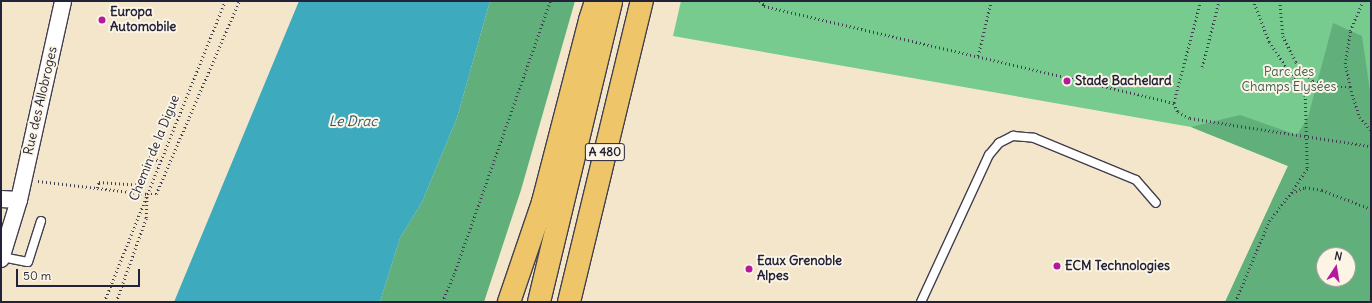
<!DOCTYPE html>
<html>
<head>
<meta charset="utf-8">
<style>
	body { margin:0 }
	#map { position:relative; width:1372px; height:303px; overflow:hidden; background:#f3e6ca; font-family:Delius,sans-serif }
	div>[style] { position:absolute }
	.green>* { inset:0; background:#77cb8f }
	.forest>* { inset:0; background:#61af7a }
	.water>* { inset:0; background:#3eaabd }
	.path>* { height:2.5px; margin-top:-1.25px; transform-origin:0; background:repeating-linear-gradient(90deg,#413f50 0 1px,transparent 0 4px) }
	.roads { filter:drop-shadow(1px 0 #413f50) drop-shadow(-1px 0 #413f50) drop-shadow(0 1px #413f50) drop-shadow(0 -1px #413f50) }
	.lane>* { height:8px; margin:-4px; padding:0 4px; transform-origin:4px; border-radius:4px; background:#fff }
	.street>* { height:16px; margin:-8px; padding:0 8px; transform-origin:8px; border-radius:8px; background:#fff }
	.highway>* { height:22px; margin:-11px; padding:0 11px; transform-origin:11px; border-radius:11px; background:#eec569 }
	.dots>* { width:11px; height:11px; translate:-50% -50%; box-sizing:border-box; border:2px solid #fcf5e5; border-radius:50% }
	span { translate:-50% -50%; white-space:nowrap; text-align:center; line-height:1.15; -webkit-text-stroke:4px #fcf5e5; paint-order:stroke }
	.shield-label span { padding:1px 3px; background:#fcf5e5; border:1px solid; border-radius:3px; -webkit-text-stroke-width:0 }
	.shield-label { font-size:12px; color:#22223b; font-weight:700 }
	.poi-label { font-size:13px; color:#22223b; font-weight:700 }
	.left { translate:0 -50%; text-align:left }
	.park-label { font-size:13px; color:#405d58 }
	.street-label { font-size:13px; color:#22223b }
	.water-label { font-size:14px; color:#2d586f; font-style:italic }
	.frame { position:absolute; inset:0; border:2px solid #22223b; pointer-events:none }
	.north { position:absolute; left:1316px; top:247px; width:40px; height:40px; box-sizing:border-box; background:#fcf5e5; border:1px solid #a5a1a1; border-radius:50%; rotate:12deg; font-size:11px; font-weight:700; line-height:16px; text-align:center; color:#22223b }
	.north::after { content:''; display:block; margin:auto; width:14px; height:18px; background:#b5179e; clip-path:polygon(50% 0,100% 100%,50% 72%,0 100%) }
	.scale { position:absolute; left:16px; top:269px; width:124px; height:18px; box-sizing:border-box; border:2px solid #22223b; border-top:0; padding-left:5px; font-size:12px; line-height:14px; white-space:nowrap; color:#22223b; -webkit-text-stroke:3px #fcf5e5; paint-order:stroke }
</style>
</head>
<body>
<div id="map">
	<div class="green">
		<div style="clip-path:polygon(evenodd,681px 1px,1371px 1px,1371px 302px,1225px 302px,1288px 166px,1191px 127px,673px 36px,681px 1px,1324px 255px,1348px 255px,1348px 279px,1324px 279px,1324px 255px)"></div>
	</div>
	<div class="forest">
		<div style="clip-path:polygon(490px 1px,575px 1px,521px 190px,484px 302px,380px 302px,400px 238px,422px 202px,457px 118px)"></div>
		<div style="clip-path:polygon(evenodd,1333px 23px,1362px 36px,1371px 98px,1371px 302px,1225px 302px,1288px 166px,1191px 127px,1240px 115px,1297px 135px,1308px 117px,1333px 23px,1324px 255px,1348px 255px,1348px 279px,1324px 279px,1324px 255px)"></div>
	</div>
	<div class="water">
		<div style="clip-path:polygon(299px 1px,490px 1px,457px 118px,422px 202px,400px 238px,380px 302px,174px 302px)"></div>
	</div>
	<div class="path">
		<div style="left:760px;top:1px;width:6px;rotate:45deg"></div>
		<div style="left:765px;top:1px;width:5px;rotate:101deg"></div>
		<div style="left:764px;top:6px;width:421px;rotate:13.3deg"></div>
		<div style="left:1201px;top:1px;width:106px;rotate:104.8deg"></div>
		<div style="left:1174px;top:103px;width:10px;rotate:66deg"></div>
		<div style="left:1178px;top:112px;width:13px;rotate:27deg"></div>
		<div style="left:1190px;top:118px;width:44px;rotate:9.2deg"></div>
		<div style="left:1233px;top:125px;width:140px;rotate:8.7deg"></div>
		<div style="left:1280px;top:1px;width:35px;rotate:85deg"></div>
		<div style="left:1283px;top:36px;width:29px;rotate:63deg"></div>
		<div style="left:1296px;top:62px;width:25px;rotate:48deg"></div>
		<div style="left:1313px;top:81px;width:21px;rotate:17deg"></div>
		<div style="left:1333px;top:87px;width:17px"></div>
		<div style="left:1350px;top:87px;width:24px;rotate:-102deg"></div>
		<div style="left:1345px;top:64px;width:33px;rotate:-81deg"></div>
		<div style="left:1350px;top:31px;width:33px;rotate:-67deg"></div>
		<div style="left:978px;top:56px;width:57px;rotate:-76.7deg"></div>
		<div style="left:1202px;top:67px;width:68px;rotate:-75.6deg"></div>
		<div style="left:1350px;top:87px;width:32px;rotate:72deg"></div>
		<div style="left:1360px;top:117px;width:17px;rotate:50deg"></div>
		<div style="left:38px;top:181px;width:110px;rotate:6.8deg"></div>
		<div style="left:97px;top:188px;width:6px;rotate:-72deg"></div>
		<div style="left:99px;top:182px;width:39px;rotate:4deg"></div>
		<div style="left:138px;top:185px;width:30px;rotate:-69deg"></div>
		<div style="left:149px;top:157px;width:12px;rotate:20deg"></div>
		<div style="left:1292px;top:193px;width:14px;rotate:-25deg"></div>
		<div style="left:1305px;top:187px;width:17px;rotate:10deg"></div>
		<div style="left:1322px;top:190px;width:53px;rotate:21.2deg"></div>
		<div style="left:104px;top:302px;width:324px;rotate:-68.1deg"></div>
		<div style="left:116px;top:302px;width:89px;rotate:-70.3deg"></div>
		<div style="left:146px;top:218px;width:24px;rotate:-88deg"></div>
		<div style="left:147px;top:194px;width:9px"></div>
		<div style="left:156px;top:194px;width:210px;rotate:-66.7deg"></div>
		<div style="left:442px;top:302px;width:30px;rotate:-67deg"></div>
		<div style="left:454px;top:274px;width:289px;rotate:-70.6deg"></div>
		<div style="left:1235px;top:302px;width:88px;rotate:-67.2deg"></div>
		<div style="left:1269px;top:221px;width:36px;rotate:-52deg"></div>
		<div style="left:1291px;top:193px;width:30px;rotate:-57deg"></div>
		<div style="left:1307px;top:168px;width:72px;rotate:-91.6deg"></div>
		<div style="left:1305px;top:96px;width:65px;rotate:-123.7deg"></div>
		<div style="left:1269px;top:42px;width:44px;rotate:-111.3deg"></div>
	</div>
	<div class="roads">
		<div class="lane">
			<div style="left:2px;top:257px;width:26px;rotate:11deg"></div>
			<div style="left:28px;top:262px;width:43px;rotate:-72.4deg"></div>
			<div style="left:921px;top:302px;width:162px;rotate:-65.2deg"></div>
			<div style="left:989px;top:155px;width:16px;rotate:-50deg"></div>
			<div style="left:999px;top:143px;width:16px;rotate:-27deg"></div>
			<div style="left:1013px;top:136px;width:21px;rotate:5deg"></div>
			<div style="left:1034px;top:138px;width:110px;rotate:22.4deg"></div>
			<div style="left:1136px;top:180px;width:30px;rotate:49deg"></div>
		</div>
		<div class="street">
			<div style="left:1px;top:199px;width:18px;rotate:3deg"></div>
			<div style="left:1px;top:259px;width:62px;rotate:-73deg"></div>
			<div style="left:19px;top:200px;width:204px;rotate:-77.5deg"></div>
		</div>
		<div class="highway">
			<div style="left:509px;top:302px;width:106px;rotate:-71.2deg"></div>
			<div style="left:543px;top:202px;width:188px;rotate:-75.5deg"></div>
			<div style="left:590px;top:20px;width:20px;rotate:-72deg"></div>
			<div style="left:539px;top:302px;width:309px;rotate:-76.5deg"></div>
			<div style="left:569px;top:302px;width:310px;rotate:-76.4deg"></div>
		</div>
	</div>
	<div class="dots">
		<div style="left:102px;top:20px;background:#b5179e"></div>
		<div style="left:1067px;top:81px;background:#b5179e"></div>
		<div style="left:1057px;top:266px;background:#b5179e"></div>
		<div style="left:749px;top:269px;background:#b5179e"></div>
	</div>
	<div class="shield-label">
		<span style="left:605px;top:152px">A 480</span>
	</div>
	<div class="poi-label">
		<span class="left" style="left:110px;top:20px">Europa<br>Automobile</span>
		<span class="left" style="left:1075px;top:81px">Stade Bachelard</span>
		<span class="left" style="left:757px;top:269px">Eaux Grenoble<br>Alpes</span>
		<span class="left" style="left:1065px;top:266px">ECM Technologies</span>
	</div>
	<div class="park-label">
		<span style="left:1289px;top:80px">Parc des<br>Champs Elysées</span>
	</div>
	<div class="street-label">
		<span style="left:41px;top:101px;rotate:-77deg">Rue des Allobroges</span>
		<span style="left:155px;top:148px;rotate:-68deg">Chemin de la Digue</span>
	</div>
	<div class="water-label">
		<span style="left:353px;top:121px">Le Drac</span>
	</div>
	<div class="frame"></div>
	<div class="north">N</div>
	<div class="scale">50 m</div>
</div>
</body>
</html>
